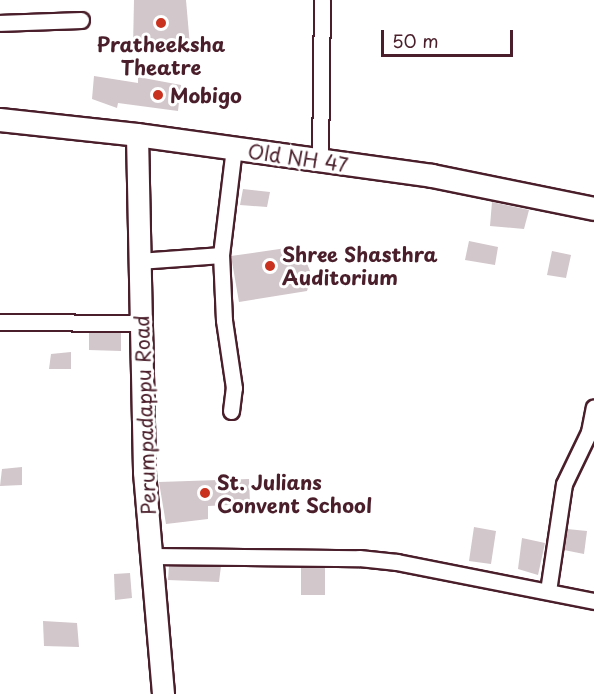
<!DOCTYPE html>
<html>
<head>
<meta charset="utf-8">
<style>
	body { margin:0 }
	#map { position:relative; width:594px; height:694px; overflow:hidden; background:#fff; font-family:"Playpen Sans",sans-serif }
	div>[style] { position:absolute }
	.building>* { inset:0; background:#d2c7cb }
	.roads { filter:drop-shadow(2px 0 #4a1f2b) drop-shadow(-2px 0 #4a1f2b) drop-shadow(0 2px #4a1f2b) drop-shadow(0 -2px #4a1f2b) }
	.minor>* { height:15px; margin:-7.5px; padding:0 7.5px; transform-origin:7.5px; border-radius:7.5px; background:#fff }
	.secondary>* { height:21px; margin:-10.5px; padding:0 10.5px; transform-origin:10.5px; border-radius:10.5px; background:#fff }
	.primary>* { height:22px; margin:-11px; padding:0 11px; transform-origin:11px; border-radius:11px; background:#fff }
	.dots>* { width:16px; height:16px; translate:-50% -50%; box-sizing:border-box; border:3px solid #fff; border-radius:50% }
	span { translate:-50% -50%; white-space:nowrap; text-align:center; line-height:1.15; -webkit-text-stroke:6px #fff; paint-order:stroke }
	.poi-label { font-size:20px; color:#4a1f2b; font-weight:700 }
	.left { translate:0 -50%; text-align:left }
	.street-label { font-size:20px; color:#4a1f2b }
	.scale { position:absolute; left:381px; top:30px; width:132px; height:27px; box-sizing:border-box; border:3px solid #4a1f2b; border-top:0; padding-left:8px; font-size:18px; line-height:21px; white-space:nowrap; color:#4a1f2b; -webkit-text-stroke:4px #fff; paint-order:stroke }
</style>
</head>
<body>
<div id="map">
	<div class="building">
		<div style="clip-path:polygon(134px 0,186px 0,190px 46px,133px 48px)"></div>
		<div style="clip-path:polygon(94px 76px,138px 83px,138px 77px,181px 85px,178px 111px,118px 103px,117px 108px,92px 99px)"></div>
		<div style="clip-path:polygon(243px 189px,270px 192px,267px 207px,240px 205px)"></div>
		<div style="clip-path:polygon(492px 202px,529px 210px,524px 229px,490px 226px)"></div>
		<div style="clip-path:polygon(469px 241px,498px 247px,495px 265px,465px 260px)"></div>
		<div style="clip-path:polygon(300px 246px,312px 276px,307px 291px,239px 302px,231px 256px)"></div>
		<div style="clip-path:polygon(552px 251px,571px 255px,566px 278px,547px 275px)"></div>
		<div style="clip-path:polygon(89px 332px,121px 333px,121px 351px,89px 350px)"></div>
		<div style="clip-path:polygon(71px 352px,71px 369px,49px 369px,51px 354px)"></div>
		<div style="clip-path:polygon(22px 467px,22px 485px,0 486px,2px 469px)"></div>
		<div style="clip-path:polygon(249px 479px,250px 504px,208px 506px,208px 519px,166px 524px,159px 482px)"></div>
		<div style="clip-path:polygon(474px 527px,496px 531px,491px 564px,469px 561px)"></div>
		<div style="clip-path:polygon(567px 529px,587px 531px,584px 554px,564px 550px)"></div>
		<div style="clip-path:polygon(522px 538px,545px 543px,538px 575px,518px 569px)"></div>
		<div style="clip-path:polygon(169px 566px,221px 566px,219px 582px,168px 580px)"></div>
		<div style="clip-path:polygon(301px 567px,325px 567px,325px 595px,301px 595px)"></div>
		<div style="clip-path:polygon(130px 573px,132px 598px,115px 600px,114px 574px)"></div>
		<div style="clip-path:polygon(43px 621px,77px 623px,79px 647px,44px 646px)"></div>
	</div>
	<div class="roads">
		<div class="minor">
			<div style="left:0;top:23px;width:81px;rotate:-2.1deg"></div>
			<div style="left:320px;top:161px;width:161px;rotate:-89.3deg"></div>
			<div style="left:139px;top:261px;width:82px;rotate:-4.2deg"></div>
			<div style="left:0;top:322px;width:141px;rotate:0.4deg"></div>
			<div style="left:231px;top:411px;width:23px;rotate:-83deg"></div>
			<div style="left:234px;top:388px;width:69px;rotate:-98.4deg"></div>
			<div style="left:224px;top:320px;width:65px;rotate:-92.6deg"></div>
			<div style="left:221px;top:255px;width:108px;rotate:-83.1deg"></div>
			<div style="left:152px;top:556px;width:207px;rotate:0.6deg"></div>
			<div style="left:359px;top:558px;width:38px;rotate:6deg"></div>
			<div style="left:397px;top:562px;width:201px;rotate:11.2deg"></div>
			<div style="left:548px;top:591px;width:108px;rotate:-81.5deg"></div>
			<div style="left:564px;top:484px;width:58px;rotate:-64.3deg"></div>
			<div style="left:589px;top:432px;width:25px;rotate:-79deg"></div>
		</div>
		<div class="secondary">
			<div style="left:137px;top:135px;width:337px;rotate:88.8deg"></div>
			<div style="left:144px;top:472px;width:223px;rotate:85.1deg"></div>
		</div>
		<div class="primary">
			<div style="left:0;top:120px;width:138px;rotate:6.2deg"></div>
			<div style="left:137px;top:135px;width:298px;rotate:7.9deg"></div>
			<div style="left:432px;top:176px;width:165px;rotate:11.5deg"></div>
		</div>
	</div>
	<div class="dots">
		<div style="left:161px;top:23px;background:#c8321e"></div>
		<div style="left:158px;top:95px;background:#c8321e"></div>
		<div style="left:270px;top:266px;background:#c8321e"></div>
		<div style="left:205px;top:493px;background:#c8321e"></div>
	</div>
	<div class="poi-label">
		<span style="left:161px;top:56px">Pratheeksha<br>Theatre</span>
		<span class="left" style="left:170px;top:95px">Mobigo</span>
		<span class="left" style="left:282px;top:266px">Shree Shasthra<br>Auditorium</span>
		<span class="left" style="left:217px;top:494px">St. Julians<br>Convent School</span>
	</div>
	<div class="street-label">
		<span style="left:298px;top:158px;rotate:8deg">Old NH 47</span>
		<span style="left:145px;top:415px;rotate:-92deg">Perumpadappu Road</span>
	</div>
	<div class="scale">50 m</div>
</div>
</body>
</html>
